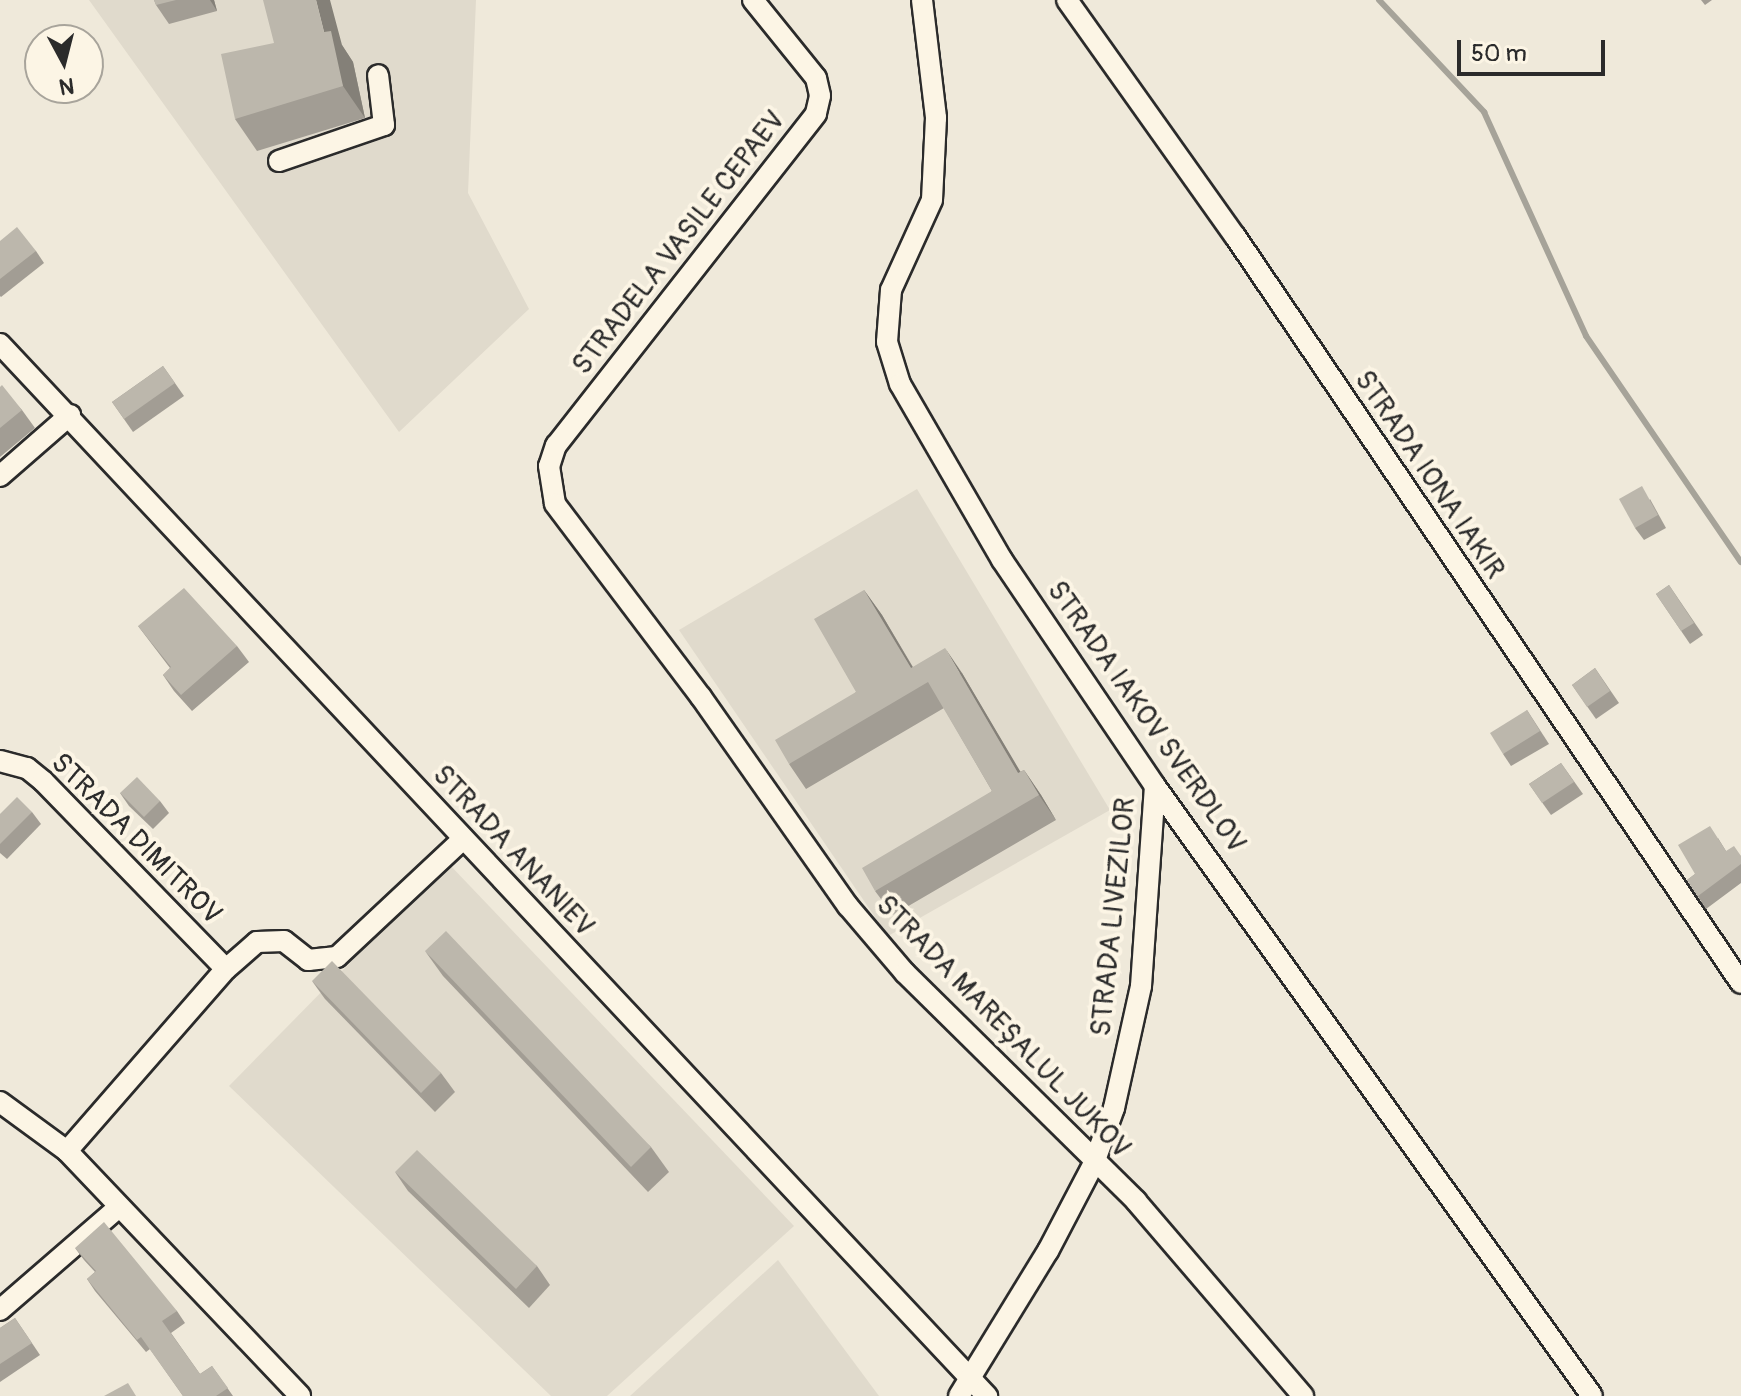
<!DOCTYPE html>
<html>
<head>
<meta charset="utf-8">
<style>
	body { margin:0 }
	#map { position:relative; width:1741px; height:1396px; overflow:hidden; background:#efe9da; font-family:Pangolin,sans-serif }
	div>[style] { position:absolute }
	.built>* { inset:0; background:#e0dacc }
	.stream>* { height:6px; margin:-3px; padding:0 3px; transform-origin:3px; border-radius:3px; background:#a6a399 }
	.roads { filter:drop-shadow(2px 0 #2b2b2b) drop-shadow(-2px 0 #2b2b2b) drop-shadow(0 2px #2b2b2b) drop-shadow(0 -2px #2b2b2b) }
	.minor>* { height:20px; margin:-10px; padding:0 10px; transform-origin:10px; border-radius:10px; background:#fcf5e5 }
	.wall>* { inset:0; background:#a29d94 }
	.shaded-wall>* { inset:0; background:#848078 }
	.building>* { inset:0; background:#bcb7ac }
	span { translate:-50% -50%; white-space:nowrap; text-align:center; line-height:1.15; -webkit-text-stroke:8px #fcf5e5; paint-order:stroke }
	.street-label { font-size:28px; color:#2b2b2b }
	.north { position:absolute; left:24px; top:24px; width:80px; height:80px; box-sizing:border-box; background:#fcf5e5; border:2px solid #a8a49b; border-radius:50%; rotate:173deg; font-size:22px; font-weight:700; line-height:32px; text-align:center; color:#2b2b2b }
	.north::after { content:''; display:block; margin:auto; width:28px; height:36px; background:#2b2b2b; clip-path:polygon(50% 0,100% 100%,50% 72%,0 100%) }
	.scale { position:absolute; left:1457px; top:40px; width:148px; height:36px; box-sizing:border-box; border:4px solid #2b2b2b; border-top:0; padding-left:10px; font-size:24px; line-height:28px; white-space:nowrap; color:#2b2b2b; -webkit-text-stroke:6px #fcf5e5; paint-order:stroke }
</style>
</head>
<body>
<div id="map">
	<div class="built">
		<div style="clip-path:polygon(89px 0,476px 0,468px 193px,529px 309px,399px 432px)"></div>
		<div style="clip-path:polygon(917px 489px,1110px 810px,888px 936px,679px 630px)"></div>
		<div style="clip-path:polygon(448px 863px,794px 1226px,607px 1396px,551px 1396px,229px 1086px)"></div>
		<div style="clip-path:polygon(778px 1260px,879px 1396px,630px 1396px)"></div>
	</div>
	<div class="stream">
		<div style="left:1379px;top:0;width:154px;rotate:46.8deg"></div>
		<div style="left:1484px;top:112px;width:246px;rotate:65.5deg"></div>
		<div style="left:1586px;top:336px;width:274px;rotate:55.6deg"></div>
	</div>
	<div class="roads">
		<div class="minor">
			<div style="left:753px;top:0;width:100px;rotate:51.1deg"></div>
			<div style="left:816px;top:78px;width:18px;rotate:77deg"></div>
			<div style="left:820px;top:96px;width:18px;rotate:103deg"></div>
			<div style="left:816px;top:114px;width:421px;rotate:128.1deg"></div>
			<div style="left:556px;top:445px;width:22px;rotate:108deg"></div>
			<div style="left:549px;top:466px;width:38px;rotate:81deg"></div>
			<div style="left:555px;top:504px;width:242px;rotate:52.9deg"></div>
			<div style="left:701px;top:697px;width:256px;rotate:54.9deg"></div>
			<div style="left:848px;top:906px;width:88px;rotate:49.6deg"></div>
			<div style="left:905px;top:973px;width:325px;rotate:44.6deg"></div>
			<div style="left:1136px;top:1201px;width:257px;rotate:49.4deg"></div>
			<div style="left:922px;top:0;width:119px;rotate:83.2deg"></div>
			<div style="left:936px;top:118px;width:82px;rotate:92.8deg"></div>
			<div style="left:932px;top:200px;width:99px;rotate:114.5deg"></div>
			<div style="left:891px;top:290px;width:52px;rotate:94.4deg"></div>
			<div style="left:887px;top:342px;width:44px;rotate:72.8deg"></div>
			<div style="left:900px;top:384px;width:203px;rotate:59.9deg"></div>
			<div style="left:1002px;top:560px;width:273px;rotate:55.9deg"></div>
			<div style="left:1155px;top:786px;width:750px;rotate:54.38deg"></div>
			<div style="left:1067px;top:0;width:290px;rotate:54.6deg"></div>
			<div style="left:1235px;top:236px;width:902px;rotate:55.89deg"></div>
			<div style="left:279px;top:161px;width:111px;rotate:-18.9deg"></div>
			<div style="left:384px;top:125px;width:50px;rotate:-96.8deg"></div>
			<div style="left:0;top:344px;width:1443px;rotate:46.83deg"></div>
			<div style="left:0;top:476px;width:93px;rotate:-41.1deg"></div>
			<div style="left:0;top:761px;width:28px;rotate:15deg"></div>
			<div style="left:27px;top:768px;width:21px;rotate:39deg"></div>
			<div style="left:43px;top:781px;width:262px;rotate:45.8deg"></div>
			<div style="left:0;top:1102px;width:83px;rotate:36.2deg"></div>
			<div style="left:67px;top:1151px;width:338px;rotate:46.4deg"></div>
			<div style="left:67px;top:1151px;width:242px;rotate:-48.9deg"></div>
			<div style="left:226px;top:969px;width:41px;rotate:-41.1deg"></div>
			<div style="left:257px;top:942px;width:27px;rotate:-2deg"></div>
			<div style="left:284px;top:941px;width:31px;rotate:38deg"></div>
			<div style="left:308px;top:960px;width:29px;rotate:-6deg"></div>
			<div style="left:337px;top:957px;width:173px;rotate:-43.1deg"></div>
			<div style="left:0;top:1310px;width:157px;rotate:-40.9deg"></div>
			<div style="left:959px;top:1396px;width:170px;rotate:-58.5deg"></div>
			<div style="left:1048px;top:1251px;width:99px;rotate:-62.4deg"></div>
			<div style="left:1094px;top:1163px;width:59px;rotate:-70deg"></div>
			<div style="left:1114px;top:1108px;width:125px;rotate:-77.5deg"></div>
			<div style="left:1141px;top:986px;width:200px;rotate:-86deg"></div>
		</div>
	</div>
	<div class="wall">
		<div style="clip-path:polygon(154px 0,214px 0,217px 11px,169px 24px,156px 5px)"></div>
		<div style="clip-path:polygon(1701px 0,1712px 0,1705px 5px)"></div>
		<div style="clip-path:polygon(342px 45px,353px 62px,365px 118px,257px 151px,235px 119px)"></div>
		<div style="clip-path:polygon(0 241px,36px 251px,44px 263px,1px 297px,0 296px)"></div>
		<div style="clip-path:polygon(163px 366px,184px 396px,133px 432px,112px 402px)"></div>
		<div style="clip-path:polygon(0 387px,22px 410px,35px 428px,0 457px)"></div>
		<div style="clip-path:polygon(1650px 499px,1666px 528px,1644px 540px,1635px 528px)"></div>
		<div style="clip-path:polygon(1669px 585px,1703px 635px,1690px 644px,1656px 594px)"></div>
		<div style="clip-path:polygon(864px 590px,882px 615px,913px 667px,962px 673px,1020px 772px,1024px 770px,1041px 795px,1056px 820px,893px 915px,875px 891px,992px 791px,944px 708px,806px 789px,789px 764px,856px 692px)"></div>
		<div style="clip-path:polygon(138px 626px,237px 646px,249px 662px,192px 711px,174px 691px,163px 675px,170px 668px)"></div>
		<div style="clip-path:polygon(1595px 668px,1619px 703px,1596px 719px,1572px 685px)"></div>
		<div style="clip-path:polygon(1527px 710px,1549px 744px,1511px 766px,1503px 754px)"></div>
		<div style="clip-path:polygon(1561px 763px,1583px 794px,1551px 815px,1529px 784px)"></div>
		<div style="clip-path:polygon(120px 793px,160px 801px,169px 813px,153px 829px,129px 806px)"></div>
		<div style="clip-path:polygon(32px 812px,41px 824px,7px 859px,0 853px,0 814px)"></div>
		<div style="clip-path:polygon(1718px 838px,1726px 851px,1741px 856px,1741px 883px,1706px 909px,1687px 880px,1695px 874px)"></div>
		<div style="clip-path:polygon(425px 951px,651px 1147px,669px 1172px,648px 1192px,443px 976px)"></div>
		<div style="clip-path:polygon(312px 981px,441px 1073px,455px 1092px,435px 1112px,325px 999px)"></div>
		<div style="clip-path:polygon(395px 1172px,537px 1266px,550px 1285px,529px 1308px,408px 1191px)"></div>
		<div style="clip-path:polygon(75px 1248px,177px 1311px,185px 1323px,171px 1333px,200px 1374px,212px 1366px,233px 1396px,183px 1396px,150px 1349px,146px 1352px,95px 1291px,87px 1279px,95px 1272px,84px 1260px)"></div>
		<div style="clip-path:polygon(15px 1318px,40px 1355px,0 1382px,0 1328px)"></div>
	</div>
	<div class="shaded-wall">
		<div style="clip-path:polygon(210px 0,214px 0,217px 11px)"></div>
		<div style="clip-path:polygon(316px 0,330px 0,342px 45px,353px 62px,365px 118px,343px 86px,324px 32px)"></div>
		<div style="clip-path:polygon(864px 590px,882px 615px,923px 685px,911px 668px)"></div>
		<div style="clip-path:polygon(945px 648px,962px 673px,1036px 798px,1018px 773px)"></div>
		<div style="clip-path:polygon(1024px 770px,1041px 795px,1056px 820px,1039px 795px)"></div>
	</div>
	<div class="building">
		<div style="clip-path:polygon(154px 0,176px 0,156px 5px)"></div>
		<div style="clip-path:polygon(263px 0,316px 0,324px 32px,331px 31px,343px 86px,235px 119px,221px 54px,274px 43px)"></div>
		<div style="clip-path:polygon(17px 227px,36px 251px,0 279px,0 241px)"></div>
		<div style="clip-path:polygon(163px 366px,175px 383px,124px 419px,112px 402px)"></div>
		<div style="clip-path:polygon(2px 385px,22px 410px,0 428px,0 387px)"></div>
		<div style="clip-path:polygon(1642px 486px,1658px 515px,1635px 528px,1619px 499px)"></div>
		<div style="clip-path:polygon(1669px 585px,1694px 623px,1681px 631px,1656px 594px)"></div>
		<div style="clip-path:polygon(184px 588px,237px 646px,181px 695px,163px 675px,171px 667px,138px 626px)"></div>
		<div style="clip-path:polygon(864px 590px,911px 668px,945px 648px,1018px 773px,1024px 770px,1039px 795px,875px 891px,862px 868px,992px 791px,928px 682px,789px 764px,775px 740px,856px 692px,814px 619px)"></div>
		<div style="clip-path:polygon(1595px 668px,1610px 691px,1587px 707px,1572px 685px)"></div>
		<div style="clip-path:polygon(1527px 710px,1540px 731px,1503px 754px,1490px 733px)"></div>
		<div style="clip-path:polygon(1561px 763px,1574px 782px,1542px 803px,1529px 784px)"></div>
		<div style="clip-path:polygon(137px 777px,160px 801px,144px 817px,120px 793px)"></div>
		<div style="clip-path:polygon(17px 797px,32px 812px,0 844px,0 814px)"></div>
		<div style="clip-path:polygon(1710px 826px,1726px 851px,1734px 846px,1741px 856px,1741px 864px,1698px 896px,1687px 880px,1695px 874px,1678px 845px)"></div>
		<div style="clip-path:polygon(446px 931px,651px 1147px,631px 1167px,425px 951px)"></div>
		<div style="clip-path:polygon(332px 961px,441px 1073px,421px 1093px,312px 981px)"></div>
		<div style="clip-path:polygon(417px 1150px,537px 1266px,516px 1289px,395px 1172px)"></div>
		<div style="clip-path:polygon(104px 1222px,177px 1311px,162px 1321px,200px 1374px,212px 1366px,228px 1388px,216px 1396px,183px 1396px,141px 1337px,137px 1340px,87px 1279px,96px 1271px,75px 1248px)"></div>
		<div style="clip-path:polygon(15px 1318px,32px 1343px,0 1364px,0 1328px)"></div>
		<div style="clip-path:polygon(128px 1383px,136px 1396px,104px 1396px)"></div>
	</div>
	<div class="street-label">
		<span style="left:679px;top:243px;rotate:-52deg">STRADELA VASILE CEPAEV</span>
		<span style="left:1429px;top:475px;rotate:56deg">STRADA IONA IAKIR</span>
		<span style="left:1146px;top:717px;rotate:55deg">STRADA IAKOV SVERDLOV</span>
		<span style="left:136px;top:839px;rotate:45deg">STRADA DIMITROV</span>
		<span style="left:513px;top:851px;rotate:47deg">STRADA ANANIEV</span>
		<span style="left:1114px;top:917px;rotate:-84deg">STRADA LIVEZILOR</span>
		<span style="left:1003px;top:1027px;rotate:46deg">STRADA MAREȘALUL JUKOV</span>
	</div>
	<div class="north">N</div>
	<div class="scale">50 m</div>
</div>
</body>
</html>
